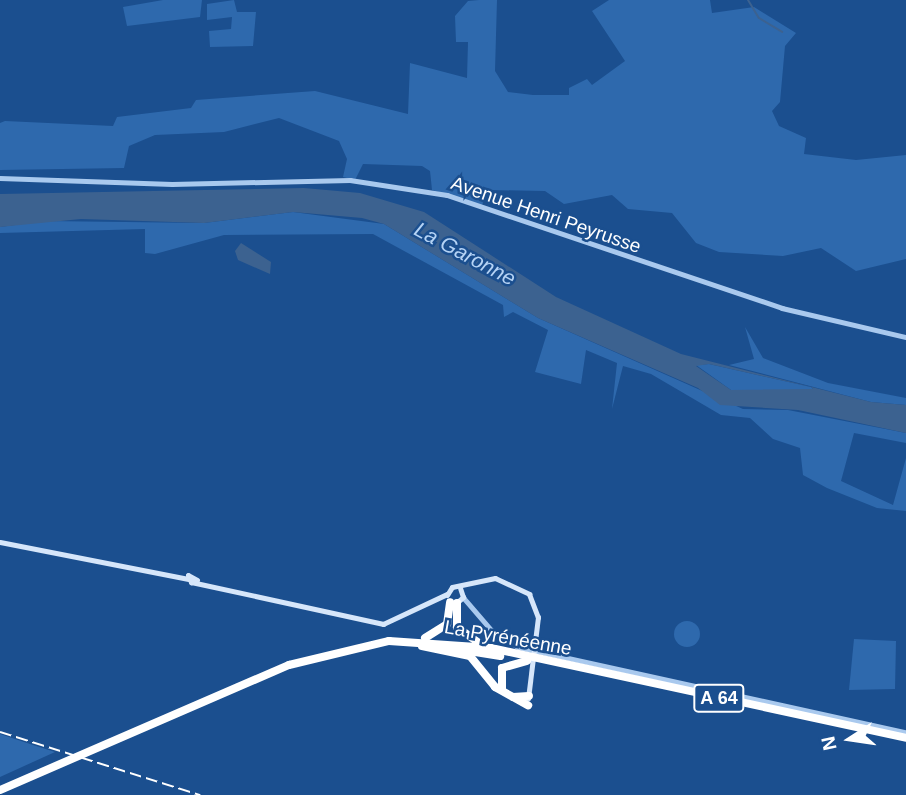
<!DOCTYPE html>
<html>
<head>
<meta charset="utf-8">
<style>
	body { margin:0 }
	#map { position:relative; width:906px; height:795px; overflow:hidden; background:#1b4f8f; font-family:Arial,sans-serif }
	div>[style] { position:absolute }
	.green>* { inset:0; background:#2e69ad }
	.round { border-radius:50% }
	.water>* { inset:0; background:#3c6290 }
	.stream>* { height:2px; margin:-1px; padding:0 1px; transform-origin:1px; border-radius:1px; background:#3c6290 }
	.tertiary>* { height:4.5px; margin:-2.25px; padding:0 2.25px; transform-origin:2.25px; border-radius:2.25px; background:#a9c9ee }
	.secondary>* { height:5px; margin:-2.5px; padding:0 2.5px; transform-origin:2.5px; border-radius:2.5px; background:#d6e6fa }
	.motorway>* { height:8px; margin:-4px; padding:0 4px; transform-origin:4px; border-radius:4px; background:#fff }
	.rail>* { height:2px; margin-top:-1px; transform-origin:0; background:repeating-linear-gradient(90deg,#fff 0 12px,transparent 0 17px) }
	span { translate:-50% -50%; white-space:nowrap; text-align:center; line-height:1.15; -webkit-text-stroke:5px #1b4f8f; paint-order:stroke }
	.shield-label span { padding:2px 5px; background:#1b4f8f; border:2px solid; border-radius:5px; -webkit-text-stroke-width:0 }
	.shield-label { font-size:18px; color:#fff; font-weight:700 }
	.street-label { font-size:19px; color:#fff }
	.water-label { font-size:21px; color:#b5d3f5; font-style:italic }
	.north { position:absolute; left:815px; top:704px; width:70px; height:70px; -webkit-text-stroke:5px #1b4f8f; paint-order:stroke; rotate:258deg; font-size:19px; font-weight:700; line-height:28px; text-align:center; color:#fff }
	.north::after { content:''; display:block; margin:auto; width:24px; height:32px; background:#fff; clip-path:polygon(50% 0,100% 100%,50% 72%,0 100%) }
</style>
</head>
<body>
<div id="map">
	<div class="green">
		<div style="clip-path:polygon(163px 0,202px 0,200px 17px,127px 26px,123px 7px)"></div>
		<div style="clip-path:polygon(234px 0,237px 12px,256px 12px,253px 46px,210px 47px,209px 31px,231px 29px,232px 17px,207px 20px,207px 4px)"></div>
		<div style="clip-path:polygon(479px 0,497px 0,495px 71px,508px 92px,533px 95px,569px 95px,569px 88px,587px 79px,592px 85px,625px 61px,592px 11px,609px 0,710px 0,712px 13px,754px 7px,796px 33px,785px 46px,780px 102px,772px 111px,779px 126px,806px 138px,804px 154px,856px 160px,906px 155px,906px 259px,856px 271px,821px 248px,783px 256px,719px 252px,696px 243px,672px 213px,628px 209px,612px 195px,564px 204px,545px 191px,489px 190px,482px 205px,432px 190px,430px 171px,422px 166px,363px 164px,355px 180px,343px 177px,347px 159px,339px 141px,279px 118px,224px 132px,155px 135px,129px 146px,124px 168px,0 170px,0 123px,5px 121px,113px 126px,117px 117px,191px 108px,196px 100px,315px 91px,408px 114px,410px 63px,467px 78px,468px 42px,456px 42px,455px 16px,468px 1px)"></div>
		<div style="clip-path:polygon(293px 212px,384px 224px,538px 318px,743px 409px,788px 410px,906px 433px,906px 443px,854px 433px,841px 481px,893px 505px,906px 458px,906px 511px,877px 508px,827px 488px,803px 475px,800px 448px,773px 439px,750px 418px,721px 415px,651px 374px,623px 366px,612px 409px,617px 363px,586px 350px,581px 384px,535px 372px,548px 330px,513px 312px,504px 317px,503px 305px,373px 234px,224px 235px,155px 254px,145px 253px,145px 229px,0 233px,0 227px,45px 221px,204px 223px)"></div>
		<div style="clip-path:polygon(745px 327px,763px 358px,828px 383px,906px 398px,906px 405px,871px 402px,729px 365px,754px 359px)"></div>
		<div style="clip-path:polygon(709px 364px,811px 387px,814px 390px,731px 390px,696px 365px)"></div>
		<div class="round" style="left:674px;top:621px;width:26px;height:26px"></div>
		<div style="clip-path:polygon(854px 639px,896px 641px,895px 689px,849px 690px)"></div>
		<div style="clip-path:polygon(0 734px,33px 745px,55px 752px,0 777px)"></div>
	</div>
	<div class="water">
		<div style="clip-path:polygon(evenodd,304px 188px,360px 193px,424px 212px,556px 297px,681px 354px,871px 402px,906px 405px,906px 433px,798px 410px,720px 405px,698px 388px,538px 318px,384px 224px,362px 218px,293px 212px,204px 223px,81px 219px,0 227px,0 194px,304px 188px,709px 364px,811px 387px,813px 389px,731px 390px,696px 366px,709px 364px)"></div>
		<div style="clip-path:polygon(241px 243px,271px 262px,270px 274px,238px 260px,235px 251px)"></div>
	</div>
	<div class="stream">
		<div style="left:748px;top:0;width:21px;rotate:59deg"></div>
		<div style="left:759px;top:18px;width:27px;rotate:31deg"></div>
	</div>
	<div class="tertiary">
		<div style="left:0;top:178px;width:172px;rotate:2deg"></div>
		<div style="left:172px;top:184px;width:178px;rotate:-1.3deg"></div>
		<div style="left:350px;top:180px;width:98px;rotate:8.8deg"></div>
		<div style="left:447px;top:195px;width:354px;rotate:18.6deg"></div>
		<div style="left:782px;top:308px;width:127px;rotate:13.2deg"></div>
		<div style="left:463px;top:597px;width:48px;rotate:49.3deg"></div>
		<div style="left:494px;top:633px;width:28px;rotate:30deg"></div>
		<div style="left:518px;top:647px;width:397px;rotate:12.4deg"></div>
	</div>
	<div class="secondary">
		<div style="left:0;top:542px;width:192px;rotate:11.1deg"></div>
		<div style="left:197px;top:580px;width:10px;rotate:-151deg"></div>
		<div style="left:188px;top:575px;width:8px;rotate:67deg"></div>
		<div style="left:191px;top:582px;width:197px;rotate:12.3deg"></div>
		<div style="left:383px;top:624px;width:71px;rotate:-25.1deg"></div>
		<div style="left:447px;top:595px;width:9px;rotate:-58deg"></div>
		<div style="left:452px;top:587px;width:44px;rotate:-11.8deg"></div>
		<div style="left:495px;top:578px;width:38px;rotate:25deg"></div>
		<div style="left:529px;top:594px;width:25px;rotate:69deg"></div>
		<div style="left:538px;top:617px;width:82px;rotate:97deg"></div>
		<div style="left:455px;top:604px;width:11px;rotate:-41deg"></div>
		<div style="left:463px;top:597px;width:9px;rotate:-108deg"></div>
	</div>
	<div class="motorway">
		<div style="left:457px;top:603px;width:24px;rotate:90deg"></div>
		<div style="left:457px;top:627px;width:27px;rotate:36deg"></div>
		<div style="left:425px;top:638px;width:26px;rotate:-32deg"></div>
		<div style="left:447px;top:624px;width:22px;rotate:-82deg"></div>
		<div style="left:422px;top:646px;width:49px;rotate:11.8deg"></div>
		<div style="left:470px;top:656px;width:40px;rotate:51deg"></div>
		<div style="left:495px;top:687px;width:38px;rotate:29deg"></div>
		<div style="left:444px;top:647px;width:57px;rotate:9.1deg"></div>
		<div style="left:502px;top:689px;width:21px;rotate:-90deg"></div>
		<div style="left:502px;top:668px;width:26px;rotate:-16deg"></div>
		<div style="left:513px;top:697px;width:16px;rotate:-4deg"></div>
		<div style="left:0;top:790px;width:315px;rotate:-23.4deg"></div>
		<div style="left:289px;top:665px;width:103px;rotate:-13.5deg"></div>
		<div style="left:389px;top:641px;width:102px;rotate:3.9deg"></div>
		<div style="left:491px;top:648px;width:425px;rotate:12.2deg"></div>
	</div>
	<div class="rail">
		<div style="left:0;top:732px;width:210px;rotate:17.5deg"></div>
	</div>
	<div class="shield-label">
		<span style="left:719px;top:698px">A 64</span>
	</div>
	<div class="street-label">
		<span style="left:546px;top:215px;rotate:19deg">Avenue Henri Peyrusse</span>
		<span style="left:508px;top:638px;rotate:10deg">La Pyrénéenne</span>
	</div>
	<div class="water-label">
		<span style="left:465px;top:254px;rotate:28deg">La Garonne</span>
	</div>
	<div class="north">N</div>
</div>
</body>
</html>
